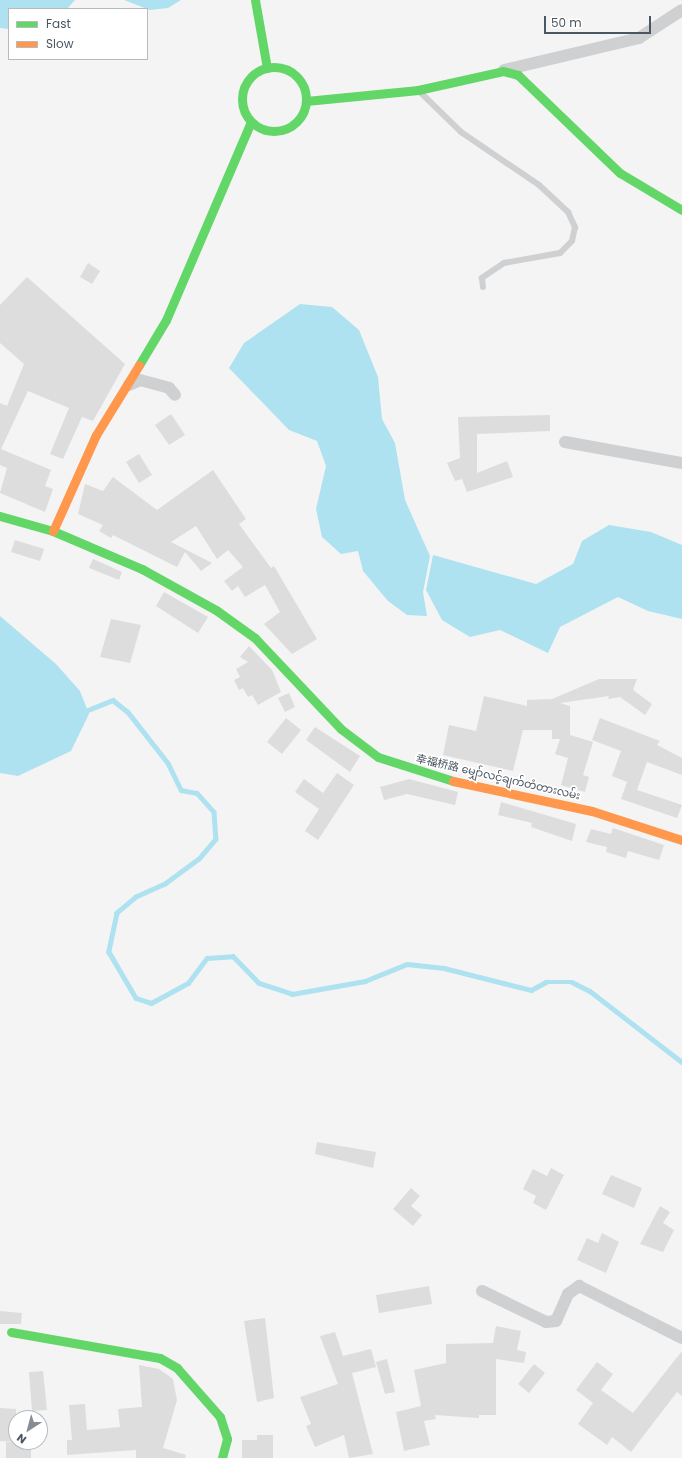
<!DOCTYPE html>
<html>
<head>
<meta charset="utf-8">
<style>
	body { margin:0 }
	#map { position:relative; width:682px; height:1458px; overflow:hidden; background:#f4f4f4; font-family:Poppins,"Noto Sans SC","Noto Sans Myanmar",sans-serif }
	div>[style] { position:absolute }
	.water>* { inset:0; background:#aee2f0 }
	.stream>* { height:4.5px; margin:-2.25px; padding:0 2.25px; transform-origin:2.25px; border-radius:2.25px; background:#aee2f0 }
	.building>* { inset:0; background:#ddddde }
	.lane>* { height:6px; margin:-3px; padding:0 3px; transform-origin:3px; border-radius:3px; background:#ced0d2 }
	.street>* { height:12px; margin:-6px; padding:0 6px; transform-origin:6px; border-radius:6px; background:#ced0d2 }
	.fast>* { height:9px; margin:-4.5px; padding:0 4.5px; transform-origin:4.5px; border-radius:4.5px; background:#63d668 }
	.fast>.ring { margin:-4.5px; padding:0; box-sizing:content-box; background:none; border:9px solid #63d668; border-radius:50% }
	.slow>* { height:9px; margin:-4.5px; padding:0 4.5px; transform-origin:4.5px; border-radius:4.5px; background:#ff974d }
	span { translate:-50% -50%; white-space:nowrap; text-align:center; line-height:1.15; -webkit-text-stroke:3.5px #fff; paint-order:stroke }
	.street-label { font-size:11px; color:#4a5661 }
	.legend { position:absolute; left:8px; top:8px; width:140px; height:52px; box-sizing:border-box; background:#fff; border:1px solid #b7bbc0; margin:0; padding:5px 7px; list-style:none; font-size:12px; color:#4a5661 }
	.legend li { display:flex; align-items:center; gap:8px; height:20px }
	.legend b { width:20px; border:1px solid #b7bbc0 }
	.north { position:absolute; left:8px; top:1410px; width:40px; height:40px; box-sizing:border-box; background:#fff; border:1px solid #b7bbc0; border-radius:50%; rotate:216deg; font-size:11px; font-weight:700; line-height:16px; text-align:center; color:#4a5661 }
	.north::after { content:''; display:block; margin:auto; width:14px; height:18px; background:#868d94; clip-path:polygon(50% 0,100% 100%,50% 72%,0 100%) }
	.scale { position:absolute; left:544px; top:16px; width:107px; height:18px; box-sizing:border-box; border:2px solid #4a5661; border-top:0; padding-left:5px; font-size:12px; line-height:14px; white-space:nowrap; color:#4a5661; -webkit-text-stroke:3px #fff; paint-order:stroke }
</style>
</head>
<body>
<div id="map">
	<div class="water">
		<div style="clip-path:polygon(0 0,75px 0,67px 9px,9px 9px,9px 29px,0 28px)"></div>
		<div style="clip-path:polygon(124px 0,181px 0,168px 8px,150px 10px)"></div>
		<div style="clip-path:polygon(300px 304px,332px 307px,359px 330px,378px 377px,382px 419px,395px 443px,405px 500px,430px 556px,423px 592px,427px 616px,407px 615px,388px 601px,363px 571px,358px 551px,341px 554px,322px 537px,316px 509px,326px 466px,317px 441px,289px 430px,229px 368px,244px 343px)"></div>
		<div style="clip-path:polygon(609px 525px,651px 532px,682px 545px,682px 619px,648px 611px,618px 597px,560px 627px,548px 653px,500px 630px,470px 637px,442px 620px,426px 590px,433px 555px,536px 584px,573px 564px,582px 541px)"></div>
		<div style="clip-path:polygon(0 616px,56px 664px,80px 691px,89px 714px,71px 751px,18px 776px,0 773px)"></div>
	</div>
	<div class="stream">
		<div style="left:83px;top:712px;width:32px;rotate:-22deg"></div>
		<div style="left:113px;top:700px;width:19px;rotate:39deg"></div>
		<div style="left:128px;top:712px;width:65px;rotate:51.9deg"></div>
		<div style="left:168px;top:763px;width:30px;rotate:64deg"></div>
		<div style="left:181px;top:790px;width:16px;rotate:11deg"></div>
		<div style="left:197px;top:793px;width:25px;rotate:48deg"></div>
		<div style="left:214px;top:812px;width:27px;rotate:86deg"></div>
		<div style="left:216px;top:839px;width:26px;rotate:130deg"></div>
		<div style="left:199px;top:859px;width:42px;rotate:143.7deg"></div>
		<div style="left:165px;top:884px;width:32px;rotate:156deg"></div>
		<div style="left:136px;top:897px;width:25px;rotate:140deg"></div>
		<div style="left:117px;top:913px;width:40px;rotate:102deg"></div>
		<div style="left:109px;top:952px;width:53px;rotate:59.6deg"></div>
		<div style="left:136px;top:998px;width:16px;rotate:18deg"></div>
		<div style="left:151px;top:1003px;width:42px;rotate:-28.4deg"></div>
		<div style="left:188px;top:983px;width:31px;rotate:-53deg"></div>
		<div style="left:207px;top:958px;width:26px;rotate:-4deg"></div>
		<div style="left:233px;top:956px;width:37px;rotate:46deg"></div>
		<div style="left:259px;top:983px;width:35px;rotate:18deg"></div>
		<div style="left:292px;top:994px;width:74px;rotate:-10.1deg"></div>
		<div style="left:365px;top:981px;width:45px;rotate:-22deg"></div>
		<div style="left:407px;top:964px;width:37px;rotate:6deg"></div>
		<div style="left:444px;top:968px;width:90px;rotate:14.2deg"></div>
		<div style="left:531px;top:990px;width:17px;rotate:-28deg"></div>
		<div style="left:546px;top:982px;width:26px"></div>
		<div style="left:572px;top:982px;width:20px;rotate:27deg"></div>
		<div style="left:590px;top:991px;width:116px;rotate:37.7deg"></div>
	</div>
	<div class="building">
		<div style="clip-path:polygon(88px 263px,100px 271px,92px 284px,80px 277px)"></div>
		<div style="clip-path:polygon(27px 277px,125px 364px,93px 421px,82px 417px,63px 459px,50px 454px,69px 408px,28px 391px,1px 449px,51px 470px,45px 486px,53px 489px,45px 512px,0 493px,7px 468px,0 465px,0 403px,7px 406px,24px 364px,0 343px,0 305px)"></div>
		<div style="clip-path:polygon(171px 414px,185px 435px,169px 445px,155px 425px)"></div>
		<div style="clip-path:polygon(550px 415px,550px 431px,477px 434px,477px 473px,507px 461px,513px 477px,467px 492px,462px 479px,455px 481px,447px 463px,460px 458px,458px 417px)"></div>
		<div style="clip-path:polygon(139px 454px,152px 475px,139px 483px,126px 462px)"></div>
		<div style="clip-path:polygon(213px 470px,246px 519px,239px 524px,271px 568px,274px 566px,317px 639px,292px 654px,264px 624px,280px 612px,265px 585px,245px 597px,238px 586px,232px 591px,224px 581px,243px 567px,228px 550px,217px 559px,196px 526px,171px 542px,212px 563px,201px 571px,185px 552px,177px 567px,113px 535px,111px 538px,99px 531px,103px 525px,78px 514px,85px 484px,103px 491px,113px 477px,157px 510px)"></div>
		<div style="clip-path:polygon(15px 540px,44px 549px,40px 561px,11px 552px)"></div>
		<div style="clip-path:polygon(93px 559px,122px 572px,119px 580px,89px 568px)"></div>
		<div style="clip-path:polygon(164px 592px,208px 617px,198px 633px,156px 606px)"></div>
		<div style="clip-path:polygon(111px 619px,141px 625px,130px 663px,100px 657px)"></div>
		<div style="clip-path:polygon(249px 646px,272px 670px,281px 692px,258px 705px,252px 695px,248px 697px,243px 688px,239px 690px,234px 680px,240px 677px,236px 669px,248px 662px,240px 657px)"></div>
		<div style="clip-path:polygon(599px 679px,637px 679px,633px 690px,652px 704px,645px 715px,620px 697px,608px 699px,609px 696px,560px 703px,570px 706px,570px 735px,593px 742px,583px 775px,589px 777px,585px 792px,561px 785px,568px 758px,555px 754px,560px 739px,552px 739px,552px 730px,523px 730px,513px 771px,443px 755px,449px 725px,476px 731px,484px 696px,527px 706px,527px 700px,552px 699px)"></div>
		<div style="clip-path:polygon(289px 693px,295px 707px,285px 712px,278px 698px)"></div>
		<div style="clip-path:polygon(286px 718px,301px 730px,282px 754px,267px 742px)"></div>
		<div style="clip-path:polygon(600px 718px,660px 741px,657px 745px,682px 758px,682px 775px,647px 762px,637px 790px,682px 805px,677px 818px,621px 799px,627px 782px,612px 776px,621px 751px,592px 740px)"></div>
		<div style="clip-path:polygon(315px 727px,360px 756px,350px 772px,306px 740px)"></div>
		<div style="clip-path:polygon(337px 773px,354px 785px,318px 840px,305px 831px,319px 809px,295px 792px,304px 779px,323px 793px)"></div>
		<div style="clip-path:polygon(409px 779px,458px 792px,455px 805px,407px 794px,384px 800px,380px 787px)"></div>
		<div style="clip-path:polygon(501px 802px,576px 824px,572px 841px,531px 827px,532px 823px,498px 815px)"></div>
		<div style="clip-path:polygon(613px 828px,664px 845px,659px 860px,628px 851px,626px 858px,606px 852px,607px 847px,586px 842px,591px 829px,611px 834px)"></div>
		<div style="clip-path:polygon(317px 1142px,376px 1152px,373px 1168px,315px 1154px)"></div>
		<div style="clip-path:polygon(551px 1168px,564px 1175px,546px 1210px,533px 1203px,536px 1196px,523px 1189px,533px 1169px,547px 1176px)"></div>
		<div style="clip-path:polygon(611px 1175px,642px 1188px,634px 1208px,602px 1194px)"></div>
		<div style="clip-path:polygon(411px 1188px,420px 1196px,411px 1206px,422px 1215px,413px 1226px,393px 1209px)"></div>
		<div style="clip-path:polygon(660px 1206px,670px 1212px,663px 1223px,674px 1230px,663px 1252px,640px 1244px)"></div>
		<div style="clip-path:polygon(602px 1233px,619px 1242px,606px 1273px,577px 1260px,587px 1238px,598px 1243px)"></div>
		<div style="clip-path:polygon(429px 1286px,432px 1304px,379px 1313px,376px 1295px)"></div>
		<div style="clip-path:polygon(0 1311px,22px 1313px,21px 1324px,0 1324px)"></div>
		<div style="clip-path:polygon(265px 1318px,274px 1398px,257px 1402px,244px 1321px)"></div>
		<div style="clip-path:polygon(496px 1326px,521px 1331px,517px 1350px,526px 1352px,524px 1363px,496px 1359px,496px 1415px,479px 1415px,479px 1418px,435px 1415px,436px 1419px,424px 1421px,430px 1445px,404px 1451px,396px 1412px,421px 1406px,414px 1370px,446px 1363px,446px 1344px,493px 1343px)"></div>
		<div style="clip-path:polygon(335px 1332px,343px 1356px,371px 1349px,376px 1367px,352px 1373px,373px 1454px,349px 1458px,344px 1435px,315px 1447px,306px 1426px,311px 1424px,300px 1397px,338px 1384px,320px 1336px)"></div>
		<div style="clip-path:polygon(682px 1351px,682px 1396px,677px 1392px,631px 1452px,612px 1437px,607px 1445px,578px 1424px,593px 1403px,576px 1390px,597px 1362px,613px 1374px,601px 1390px,633px 1413px)"></div>
		<div style="clip-path:polygon(387px 1359px,395px 1392px,385px 1394px,376px 1362px)"></div>
		<div style="clip-path:polygon(534px 1364px,545px 1373px,529px 1393px,518px 1384px)"></div>
		<div style="clip-path:polygon(139px 1365px,159px 1369px,173px 1379px,177px 1400px,163px 1448px,186px 1455px,185px 1458px,136px 1458px,136px 1450px,67px 1455px,67px 1440px,72px 1440px,69px 1405px,85px 1404px,87px 1430px,120px 1427px,118px 1409px,142px 1407px)"></div>
		<div style="clip-path:polygon(43px 1371px,47px 1410px,32px 1411px,29px 1372px)"></div>
		<div style="clip-path:polygon(0 1408px,16px 1409px,16px 1442px,0 1441px)"></div>
		<div style="clip-path:polygon(257px 1435px,273px 1435px,273px 1458px,242px 1458px,242px 1440px,257px 1440px)"></div>
		<div style="clip-path:polygon(6px 1442px,31px 1443px,31px 1458px,6px 1458px)"></div>
	</div>
	<div class="lane">
		<div style="left:419px;top:91px;width:59px;rotate:44.3deg"></div>
		<div style="left:461px;top:132px;width:94px;rotate:34.2deg"></div>
		<div style="left:539px;top:185px;width:40px;rotate:43deg"></div>
		<div style="left:568px;top:212px;width:17px;rotate:65deg"></div>
		<div style="left:575px;top:227px;width:14px;rotate:102deg"></div>
		<div style="left:572px;top:241px;width:17px;rotate:135deg"></div>
		<div style="left:560px;top:253px;width:57px;rotate:169.9deg"></div>
		<div style="left:504px;top:263px;width:27px;rotate:146deg"></div>
		<div style="left:482px;top:278px;width:9px;rotate:84deg"></div>
	</div>
	<div class="street">
		<div style="left:504px;top:70px;width:139px;rotate:-13.3deg"></div>
		<div style="left:639px;top:38px;width:51px;rotate:-33.1deg"></div>
		<div style="left:129px;top:385px;width:12px;rotate:-24deg"></div>
		<div style="left:140px;top:380px;width:30px;rotate:15deg"></div>
		<div style="left:169px;top:388px;width:9px;rotate:49deg"></div>
		<div style="left:565px;top:442px;width:119px;rotate:10.2deg"></div>
		<div style="left:482px;top:1291px;width:71px;rotate:25.8deg"></div>
		<div style="left:546px;top:1322px;width:10px;rotate:-6deg"></div>
		<div style="left:556px;top:1321px;width:30px;rotate:-66deg"></div>
		<div style="left:568px;top:1294px;width:14px;rotate:-36deg"></div>
		<div style="left:579px;top:1286px;width:115px;rotate:26.8deg"></div>
	</div>
	<div class="fast">
		<div style="left:255px;top:0;width:69px;rotate:80deg"></div>
		<div class="ring" style="left:242px;top:67px;width:55px;height:55px"></div>
		<div style="left:306px;top:101px;width:113px;rotate:-5.6deg"></div>
		<div style="left:418px;top:90px;width:87px;rotate:-12.6deg"></div>
		<div style="left:503px;top:71px;width:16px;rotate:15deg"></div>
		<div style="left:518px;top:75px;width:141px;rotate:43.9deg"></div>
		<div style="left:620px;top:173px;width:72px;rotate:30.8deg"></div>
		<div style="left:139px;top:365px;width:52px;rotate:-59deg"></div>
		<div style="left:166px;top:320px;width:215px;rotate:-66.8deg"></div>
		<div style="left:0;top:516px;width:55px;rotate:15.8deg"></div>
		<div style="left:53px;top:531px;width:97px;rotate:23.1deg"></div>
		<div style="left:142px;top:569px;width:85px;rotate:29deg"></div>
		<div style="left:216px;top:610px;width:48px;rotate:35.7deg"></div>
		<div style="left:255px;top:638px;width:125px;rotate:46.6deg"></div>
		<div style="left:341px;top:729px;width:46px;rotate:37.1deg"></div>
		<div style="left:378px;top:757px;width:79px;rotate:17.7deg"></div>
		<div style="left:11px;top:1332px;width:151px;rotate:9.9deg"></div>
		<div style="left:160px;top:1358px;width:20px;rotate:30deg"></div>
		<div style="left:177px;top:1368px;width:65px;rotate:48.7deg"></div>
		<div style="left:220px;top:1417px;width:23px;rotate:72deg"></div>
		<div style="left:227px;top:1439px;width:20px;rotate:105deg"></div>
	</div>
	<div class="slow">
		<div style="left:53px;top:531px;width:105px;rotate:-65.9deg"></div>
		<div style="left:96px;top:435px;width:82px;rotate:-58.4deg"></div>
		<div style="left:453px;top:781px;width:142px;rotate:12.2deg"></div>
		<div style="left:592px;top:811px;width:95px;rotate:17.9deg"></div>
	</div>
	<div class="street-label">
		<span style="left:498px;top:777px;rotate:13deg">幸福桥路 မျှော်လင့်ချက်တံတားလမ်း</span>
	</div>
	<ul class="legend">
	<li><b style="height:5px;background:#63d668"></b>Fast</li>
	<li><b style="height:5px;background:#ff974d"></b>Slow</li>
	</ul>
	<div class="north">N</div>
	<div class="scale">50 m</div>
</div>
</body>
</html>
